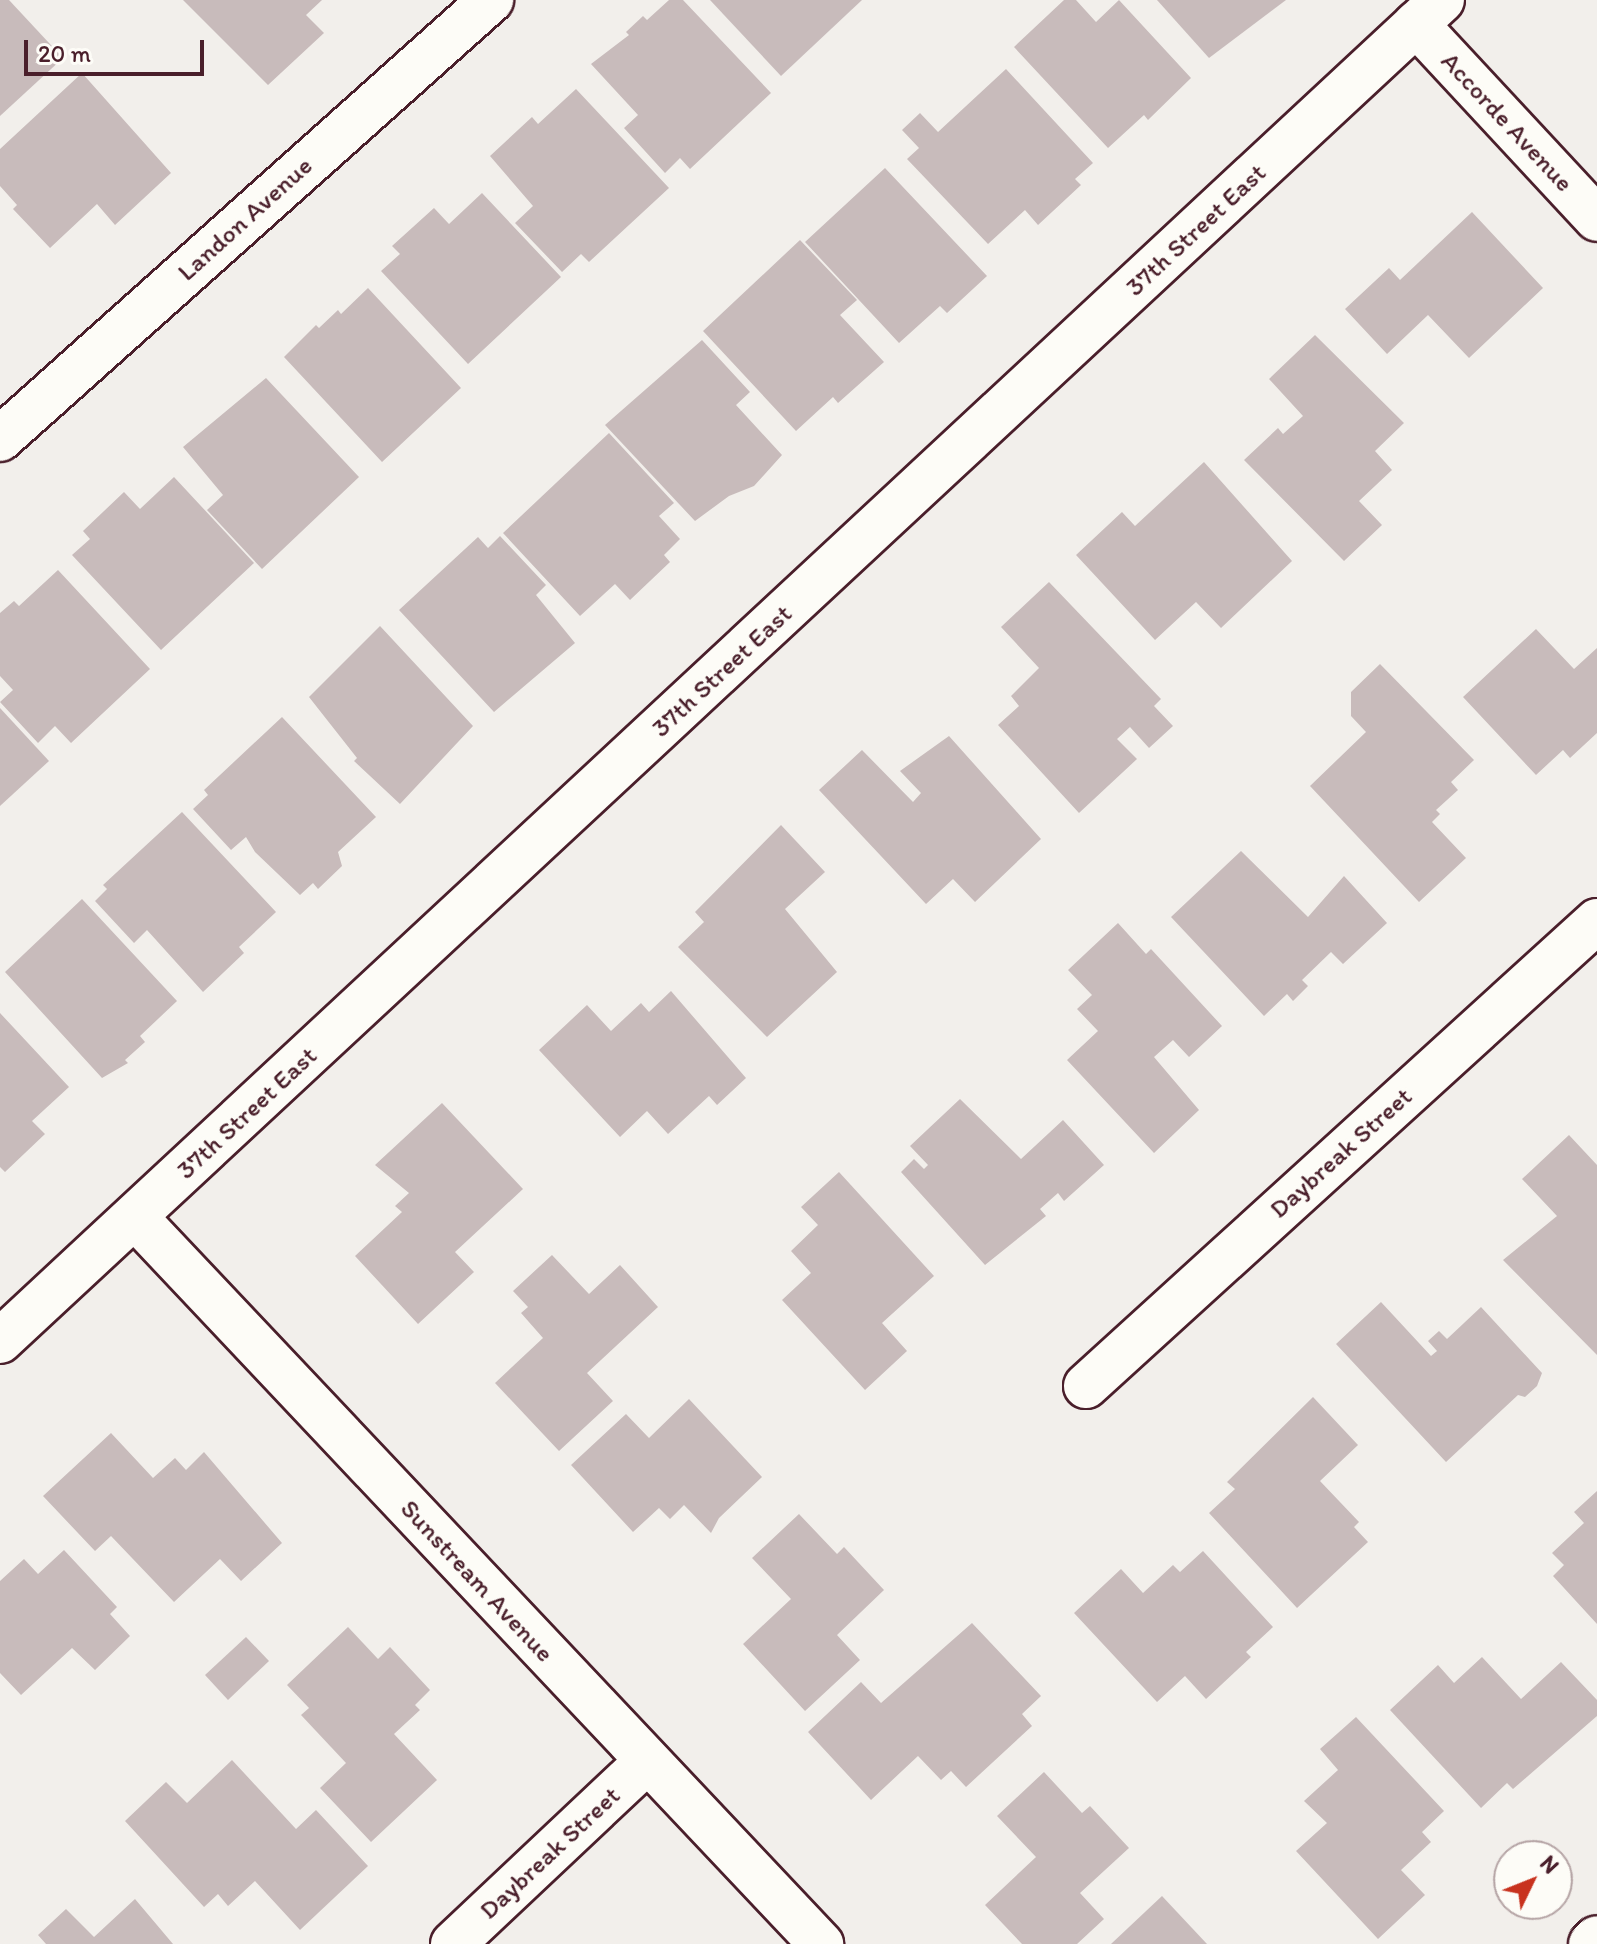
<!DOCTYPE html>
<html>
<head>
<meta charset="utf-8">
<style>
	body { margin:0 }
	#map { position:relative; width:1597px; height:1944px; overflow:hidden; background:#f2efeb; font-family:Itim,sans-serif }
	div>[style] { position:absolute }
	.building>* { inset:0; background:#c8bbbb }
	.roads { filter:drop-shadow(2px 0 #4a1f2b) drop-shadow(-2px 0 #4a1f2b) drop-shadow(0 2px #4a1f2b) drop-shadow(0 -2px #4a1f2b) }
	.minor>* { height:44px; margin:-22px; padding:0 22px; transform-origin:22px; border-radius:22px; background:#fdfcf7 }
	span { translate:-50% -50%; white-space:nowrap; text-align:center; line-height:1.15; -webkit-text-stroke:7px #fdfcf7; paint-order:stroke }
	.street-label { font-size:26px; color:#4a1f2b }
	.north { position:absolute; left:1493px; top:1840px; width:80px; height:80px; box-sizing:border-box; background:#fdfcf7; border:2px solid #b5a4a5; border-radius:50%; rotate:47deg; font-size:22px; font-weight:700; line-height:32px; text-align:center; color:#4a1f2b }
	.north::after { content:''; display:block; margin:auto; width:28px; height:36px; background:#c8321e; clip-path:polygon(50% 0,100% 100%,50% 72%,0 100%) }
	.scale { position:absolute; left:24px; top:40px; width:180px; height:36px; box-sizing:border-box; border:4px solid #4a1f2b; border-top:0; padding-left:10px; font-size:24px; line-height:28px; white-space:nowrap; color:#4a1f2b; -webkit-text-stroke:6px #fdfcf7; paint-order:stroke }
</style>
</head>
<body>
<div id="map">
	<div class="building">
		<div style="clip-path:polygon(0 0,9px 0,63px 58px,0 116px)"></div>
		<div style="clip-path:polygon(183px 0,322px 0,306px 15px,324px 33px,268px 85px)"></div>
		<div style="clip-path:polygon(669px 0,683px 0,771px 93px,690px 169px,680px 158px,665px 173px,624px 128px,638px 115px,591px 64px,629px 35px,626px 32px,643px 16px,647px 20px)"></div>
		<div style="clip-path:polygon(710px 0,862px 0,781px 76px)"></div>
		<div style="clip-path:polygon(1064px 0,1076px 0,1096px 22px,1119px 0,1191px 78px,1148px 120px,1144px 115px,1108px 148px,1014px 47px)"></div>
		<div style="clip-path:polygon(1157px 0,1286px 0,1209px 58px)"></div>
		<div style="clip-path:polygon(1006px 69px,1093px 163px,1075px 179px,1081px 185px,1038px 225px,1025px 210px,988px 244px,907px 159px,919px 148px,902px 130px,920px 113px,938px 132px)"></div>
		<div style="clip-path:polygon(82px 73px,171px 173px,115px 225px,97px 204px,50px 248px,13px 209px,17px 205px,0 186px,0 149px)"></div>
		<div style="clip-path:polygon(576px 89px,669px 188px,589px 262px,581px 254px,562px 272px,515px 223px,533px 206px,490px 156px,532px 117px,538px 124px)"></div>
		<div style="clip-path:polygon(885px 168px,987px 276px,947px 313px,940px 306px,899px 343px,805px 242px)"></div>
		<div style="clip-path:polygon(482px 193px,561px 277px,468px 364px,381px 271px,400px 254px,392px 246px,434px 208px,449px 224px)"></div>
		<div style="clip-path:polygon(1472px 212px,1543px 288px,1469px 358px,1428px 315px,1387px 354px,1345px 309px,1389px 268px,1400px 280px)"></div>
		<div style="clip-path:polygon(800px 240px,857px 300px,840px 315px,884px 362px,838px 403px,833px 397px,796px 431px,703px 331px)"></div>
		<div style="clip-path:polygon(368px 288px,461px 388px,382px 462px,284px 357px,316px 325px,319px 328px,338px 310px,341px 314px)"></div>
		<div style="clip-path:polygon(1315px 335px,1404px 423px,1375px 451px,1392px 470px,1359px 501px,1382px 525px,1344px 561px,1244px 460px,1278px 428px,1283px 434px,1303px 416px,1269px 379px)"></div>
		<div style="clip-path:polygon(702px 340px,750px 392px,736px 405px,782px 455px,754px 486px,729px 496px,695px 521px,605px 425px)"></div>
		<div style="clip-path:polygon(266px 378px,359px 477px,262px 569px,207px 510px,223px 495px,183px 447px)"></div>
		<div style="clip-path:polygon(609px 433px,674px 503px,659px 516px,680px 539px,664px 555px,670px 562px,630px 600px,615px 584px,580px 616px,503px 533px)"></div>
		<div style="clip-path:polygon(1204px 462px,1292px 561px,1221px 628px,1196px 602px,1155px 640px,1076px 555px,1122px 512px,1135px 526px)"></div>
		<div style="clip-path:polygon(174px 477px,254px 563px,161px 650px,72px 555px,90px 539px,83px 531px,124px 492px,140px 509px)"></div>
		<div style="clip-path:polygon(500px 536px,546px 585px,536px 595px,575px 643px,494px 712px,399px 610px,478px 537px,488px 548px)"></div>
		<div style="clip-path:polygon(58px 570px,150px 669px,71px 743px,55px 726px,38px 743px,0 702px,13px 690px,0 676px,0 613px,14px 601px,19px 606px)"></div>
		<div style="clip-path:polygon(1049px 582px,1161px 699px,1154px 706px,1173px 726px,1149px 748px,1130px 727px,1117px 739px,1137px 759px,1079px 813px,998px 725px,1019px 706px,1011px 696px,1039px 668px,1001px 627px)"></div>
		<div style="clip-path:polygon(380px 626px,473px 726px,400px 804px,354px 761px,357px 758px,309px 697px)"></div>
		<div style="clip-path:polygon(1536px 629px,1574px 669px,1597px 648px,1597px 733px,1570px 758px,1563px 750px,1536px 775px,1463px 697px)"></div>
		<div style="clip-path:polygon(1380px 664px,1474px 760px,1451px 782px,1458px 790px,1436px 810px,1440px 814px,1432px 822px,1466px 858px,1419px 902px,1310px 786px,1366px 732px,1351px 716px,1351px 692px)"></div>
		<div style="clip-path:polygon(0 708px,49px 761px,0 806px)"></div>
		<div style="clip-path:polygon(282px 717px,376px 817px,338px 852px,342px 866px,318px 889px,313px 883px,300px 895px,255px 852px,246px 837px,231px 850px,193px 809px,208px 795px,204px 790px)"></div>
		<div style="clip-path:polygon(949px 736px,1041px 839px,975px 902px,953px 879px,926px 904px,819px 790px,862px 750px,913px 802px,921px 793px,900px 771px)"></div>
		<div style="clip-path:polygon(182px 812px,276px 912px,239px 947px,244px 953px,203px 992px,147px 930px,134px 943px,95px 901px,107px 889px,103px 885px)"></div>
		<div style="clip-path:polygon(781px 825px,825px 872px,785px 909px,837px 972px,767px 1037px,678px 947px,704px 922px,695px 912px)"></div>
		<div style="clip-path:polygon(1241px 851px,1308px 917px,1344px 876px,1387px 923px,1343px 964px,1331px 952px,1302px 980px,1308px 986px,1293px 1001px,1287px 994px,1264px 1016px,1171px 917px)"></div>
		<div style="clip-path:polygon(82px 899px,177px 1001px,140px 1036px,145px 1042px,125px 1060px,128px 1063px,102px 1078px,5px 972px)"></div>
		<div style="clip-path:polygon(1118px 923px,1146px 954px,1151px 949px,1222px 1026px,1189px 1057px,1173px 1040px,1154px 1057px,1199px 1110px,1154px 1153px,1067px 1060px,1098px 1031px,1077px 1009px,1092px 995px,1068px 970px)"></div>
		<div style="clip-path:polygon(671px 991px,746px 1078px,717px 1105px,709px 1096px,668px 1134px,647px 1111px,620px 1137px,539px 1050px,587px 1005px,611px 1031px,641px 1003px,649px 1012px)"></div>
		<div style="clip-path:polygon(0 1013px,69px 1087px,32px 1121px,45px 1134px,5px 1172px,0 1167px)"></div>
		<div style="clip-path:polygon(960px 1099px,1021px 1159px,1063px 1120px,1104px 1165px,1064px 1201px,1058px 1193px,1040px 1209px,1046px 1216px,985px 1265px,901px 1172px,914px 1159px,924px 1169px,928px 1165px,910px 1146px)"></div>
		<div style="clip-path:polygon(442px 1103px,523px 1189px,455px 1252px,474px 1272px,418px 1324px,355px 1256px,402px 1212px,395px 1206px,409px 1193px,375px 1165px)"></div>
		<div style="clip-path:polygon(1569px 1135px,1597px 1165px,1597px 1355px,1503px 1260px,1557px 1216px,1522px 1179px)"></div>
		<div style="clip-path:polygon(839px 1172px,934px 1276px,882px 1323px,907px 1351px,865px 1390px,782px 1300px,811px 1273px,791px 1251px,818px 1225px,801px 1207px)"></div>
		<div style="clip-path:polygon(552px 1255px,589px 1294px,620px 1265px,658px 1307px,587px 1373px,613px 1401px,559px 1451px,495px 1383px,543px 1338px,521px 1313px,528px 1307px,513px 1291px)"></div>
		<div style="clip-path:polygon(1381px 1302px,1431px 1356px,1437px 1351px,1428px 1341px,1439px 1331px,1447px 1339px,1481px 1307px,1542px 1373px,1537px 1386px,1525px 1397px,1518px 1395px,1446px 1462px,1336px 1344px)"></div>
		<div style="clip-path:polygon(1313px 1397px,1358px 1445px,1320px 1481px,1359px 1522px,1354px 1527px,1368px 1542px,1297px 1608px,1209px 1513px,1235px 1489px,1227px 1482px)"></div>
		<div style="clip-path:polygon(689px 1399px,762px 1477px,719px 1518px,711px 1533px,684px 1505px,670px 1519px,659px 1508px,633px 1532px,571px 1465px,626px 1414px,649px 1438px)"></div>
		<div style="clip-path:polygon(111px 1433px,153px 1478px,175px 1458px,186px 1470px,204px 1452px,282px 1543px,241px 1581px,220px 1559px,174px 1602px,111px 1536px,95px 1551px,43px 1496px)"></div>
		<div style="clip-path:polygon(1597px 1491px,1597px 1624px,1553px 1576px,1564px 1565px,1552px 1553px,1584px 1523px,1574px 1512px)"></div>
		<div style="clip-path:polygon(799px 1514px,837px 1554px,844px 1547px,884px 1590px,837px 1635px,860px 1660px,805px 1711px,743px 1644px,791px 1599px,752px 1558px)"></div>
		<div style="clip-path:polygon(64px 1550px,117px 1607px,110px 1614px,130px 1636px,95px 1670px,72px 1648px,21px 1695px,0 1673px,0 1581px,24px 1559px,38px 1574px)"></div>
		<div style="clip-path:polygon(1203px 1551px,1273px 1627px,1246px 1652px,1251px 1657px,1206px 1699px,1185px 1676px,1157px 1702px,1074px 1613px,1121px 1569px,1143px 1593px,1173px 1565px,1180px 1572px)"></div>
		<div style="clip-path:polygon(972px 1623px,1041px 1696px,1022px 1714px,1032px 1726px,966px 1787px,951px 1771px,941px 1780px,918px 1756px,871px 1800px,808px 1732px,861px 1682px,881px 1703px)"></div>
		<div style="clip-path:polygon(348px 1627px,378px 1659px,390px 1647px,430px 1690px,415px 1705px,420px 1710px,394px 1734px,437px 1780px,371px 1842px,320px 1788px,346px 1763px,301px 1715px,309px 1708px,287px 1685px)"></div>
		<div style="clip-path:polygon(246px 1637px,269px 1661px,228px 1700px,205px 1675px)"></div>
		<div style="clip-path:polygon(1482px 1657px,1521px 1699px,1561px 1662px,1597px 1700px,1597px 1716px,1513px 1789px,1507px 1783px,1481px 1808px,1390px 1710px,1438px 1665px,1454px 1683px)"></div>
		<div style="clip-path:polygon(1356px 1717px,1444px 1811px,1422px 1832px,1431px 1842px,1401px 1870px,1425px 1895px,1378px 1939px,1296px 1851px,1327px 1823px,1304px 1801px,1338px 1770px,1320px 1749px)"></div>
		<div style="clip-path:polygon(232px 1760px,296px 1829px,316px 1810px,368px 1866px,300px 1930px,255px 1881px,228px 1906px,218px 1894px,204px 1907px,125px 1821px,166px 1782px,187px 1803px)"></div>
		<div style="clip-path:polygon(1044px 1772px,1082px 1813px,1090px 1806px,1129px 1848px,1080px 1893px,1104px 1919px,1077px 1944px,1022px 1944px,985px 1905px,1036px 1857px,997px 1816px)"></div>
		<div style="clip-path:polygon(1162px 1896px,1207px 1944px,1111px 1944px)"></div>
		<div style="clip-path:polygon(135px 1899px,173px 1944px,46px 1944px,38px 1935px,66px 1909px,94px 1937px)"></div>
	</div>
	<div class="roads">
		<div class="minor">
			<div style="left:1416px;top:24px;width:266px;rotate:47.1deg"></div>
			<div style="left:0;top:439px;width:659px;rotate:-41.8deg"></div>
			<div style="left:135px;top:1217px;width:1000px;rotate:46.66deg"></div>
			<div style="left:0;top:1341px;width:1969px;rotate:-42.92deg"></div>
			<div style="left:1086px;top:1386px;width:691px;rotate:-42.3deg"></div>
			<div style="left:453px;top:1944px;width:267px;rotate:-43.3deg"></div>
			<div style="left:1591px;top:1944px;width:8px;rotate:-45deg"></div>
		</div>
	</div>
	<div class="street-label">
		<span style="left:1507px;top:122px;rotate:47deg">Accorde Avenue</span>
		<span style="left:245px;top:219px;rotate:-42deg">Landon Avenue</span>
		<span style="left:1196px;top:230px;rotate:-43deg">37th Street East</span>
		<span style="left:722px;top:671px;rotate:-43deg">37th Street East</span>
		<span style="left:247px;top:1113px;rotate:-43deg">37th Street East</span>
		<span style="left:1341px;top:1153px;rotate:-42deg">Daybreak Street</span>
		<span style="left:477px;top:1581px;rotate:47deg">Sunstream Avenue</span>
		<span style="left:550px;top:1853px;rotate:-43deg">Daybreak Street</span>
	</div>
	<div class="north">N</div>
	<div class="scale">20 m</div>
</div>
</body>
</html>
